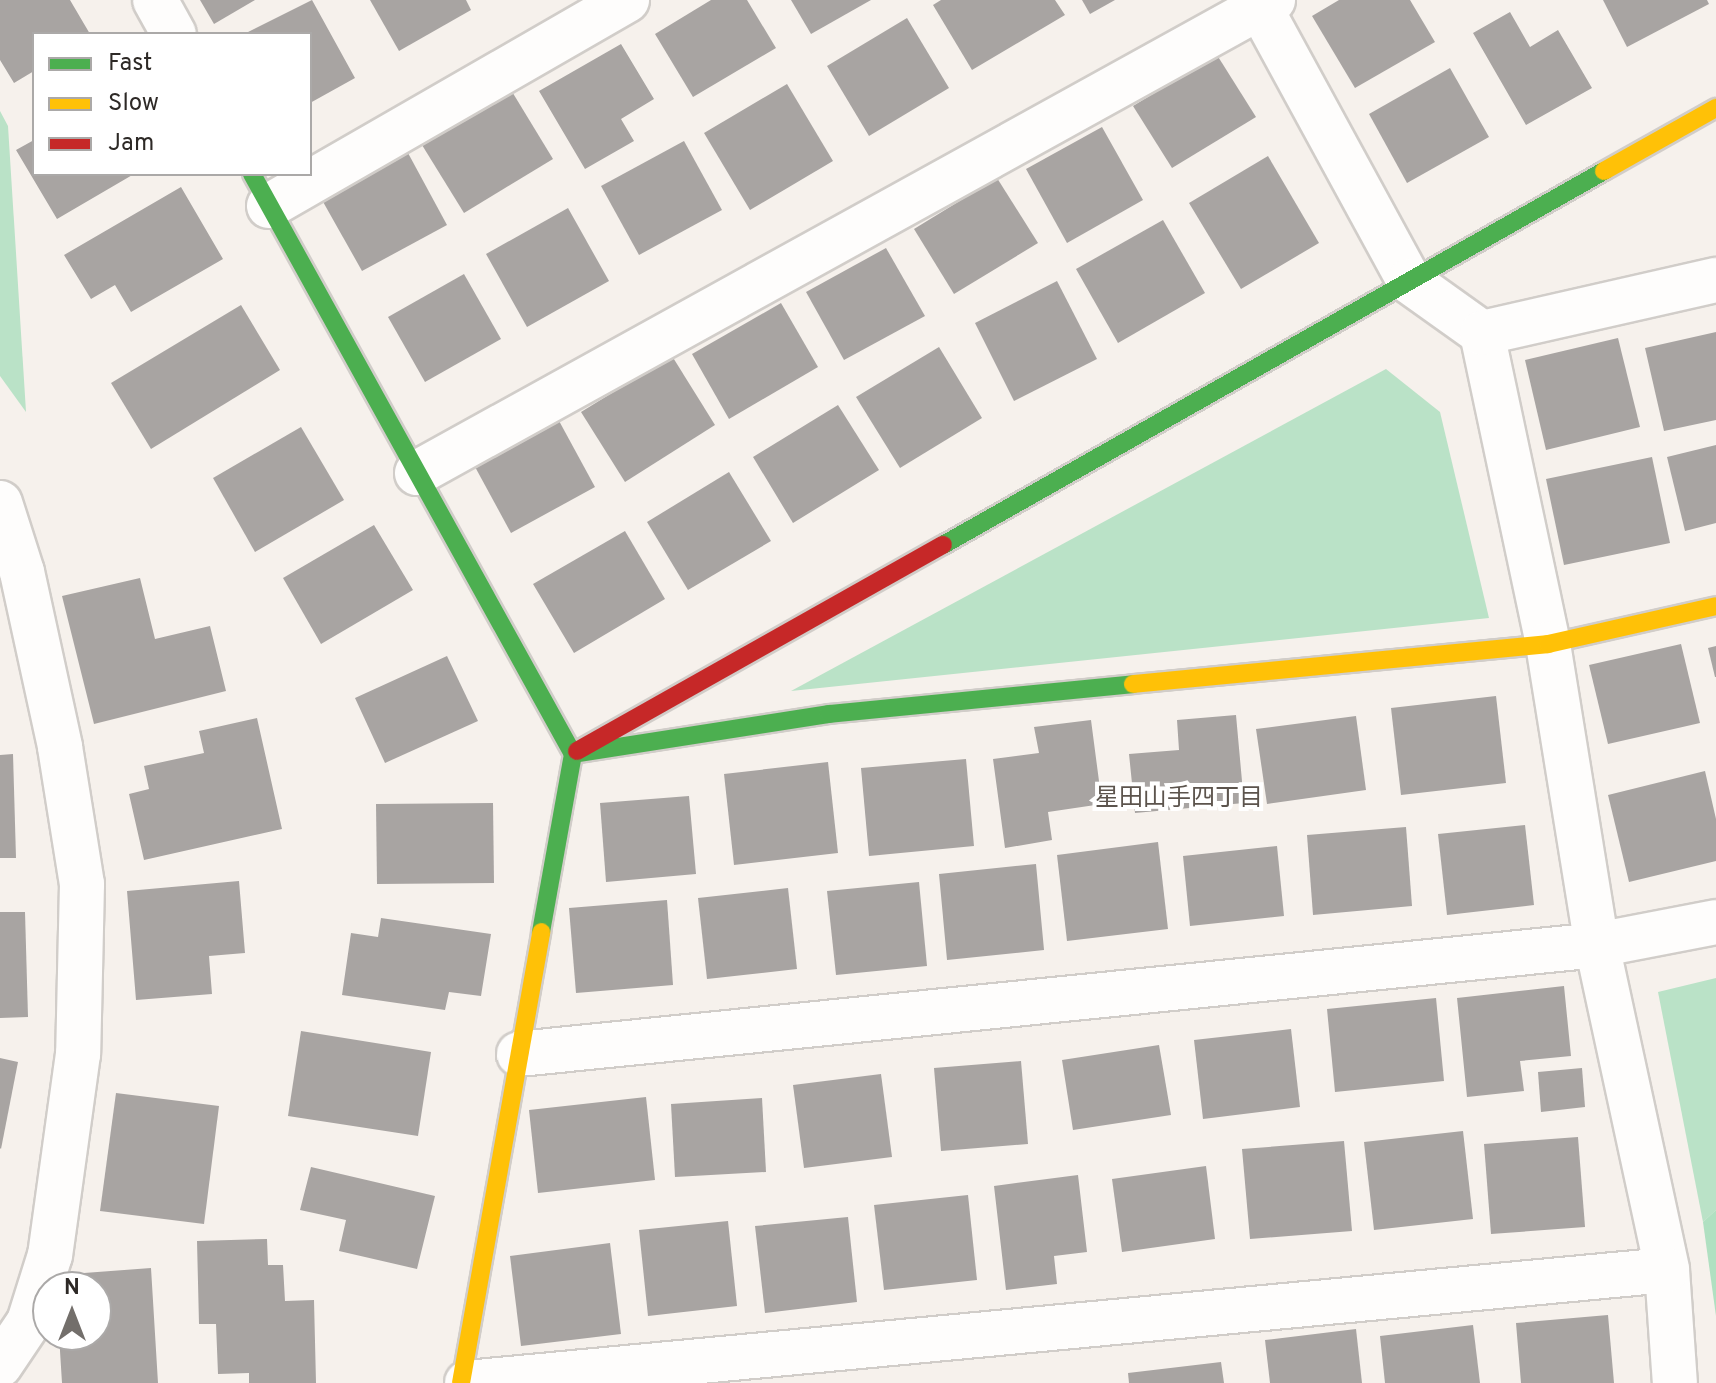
<!DOCTYPE html>
<html>
<head>
<meta charset="utf-8">
<style>
	body { margin:0 }
	#map { position:relative; width:1716px; height:1383px; overflow:hidden; background:#f6f1ec; font-family:Overpass,"Noto Sans JP",sans-serif }
	div>[style] { position:absolute }
	.green>* { inset:0; background:#bae2c7 }
	.forest>* { inset:0; background:#b0e0c1 }
	.building>* { inset:0; background:#a8a4a2 }
	.roads { filter:drop-shadow(2px 0 #d1cdc9) drop-shadow(-2px 0 #d1cdc9) drop-shadow(0 2px #d1cdc9) drop-shadow(0 -2px #d1cdc9) }
	.street>* { height:44px; margin:-22px; padding:0 22px; transform-origin:22px; border-radius:22px; background:#fefdfc }
	.fast>* { height:18px; margin:-9px; padding:0 9px; transform-origin:9px; border-radius:9px; background:#4caf50 }
	.slow>* { height:18px; margin:-9px; padding:0 9px; transform-origin:9px; border-radius:9px; background:#ffc107 }
	.jam>* { height:18px; margin:-9px; padding:0 9px; transform-origin:9px; border-radius:9px; background:#c62828 }
	span { translate:-50% -50%; white-space:nowrap; text-align:center; line-height:1.15; -webkit-text-stroke:8px #fff; paint-order:stroke }
	.neighbourhood-label { font-size:24px; color:#5c544d }
	.legend { position:absolute; left:32px; top:32px; width:280px; height:144px; box-sizing:border-box; background:#fff; border:2px solid #aba9a8; margin:0; padding:10px 14px; list-style:none; font-size:24px; color:#2d2926 }
	.legend li { display:flex; align-items:center; gap:16px; height:40px }
	.legend b { width:40px; border:2px solid #aba9a8 }
	.north { position:absolute; left:32px; top:1271px; width:80px; height:80px; box-sizing:border-box; background:#fff; border:2px solid #aba9a8; border-radius:50%; rotate:0deg; font-size:22px; font-weight:700; line-height:32px; text-align:center; color:#2d2926 }
	.north::after { content:''; display:block; margin:auto; width:28px; height:36px; background:#736f6b; clip-path:polygon(50% 0,100% 100%,50% 72%,0 100%) }
</style>
</head>
<body>
<div id="map">
	<div class="green">
		<div style="clip-path:polygon(0 111px,8px 126px,26px 412px,0 376px)"></div>
		<div style="clip-path:polygon(1386px 369px,1440px 412px,1489px 618px,791px 691px)"></div>
		<div style="clip-path:polygon(1716px 978px,1716px 1210px,1703px 1222px,1658px 992px)"></div>
	</div>
	<div class="forest">
		<div style="clip-path:polygon(1716px 1210px,1716px 1316px,1703px 1222px)"></div>
	</div>
	<div class="building">
		<div style="clip-path:polygon(0 0,70px 0,90px 34px,34px 34px,34px 71px,14px 83px,0 60px)"></div>
		<div style="clip-path:polygon(200px 0,255px 0,214px 24px)"></div>
		<div style="clip-path:polygon(312px 0,355px 78px,310px 103px,310px 34px,244px 34px)"></div>
		<div style="clip-path:polygon(370px 0,466px 0,471px 10px,399px 51px)"></div>
		<div style="clip-path:polygon(711px 0,747px 0,776px 48px,693px 97px,655px 34px)"></div>
		<div style="clip-path:polygon(791px 0,871px 0,811px 34px)"></div>
		<div style="clip-path:polygon(941px 0,1055px 0,1065px 15px,972px 70px,933px 5px)"></div>
		<div style="clip-path:polygon(1082px 0,1115px 0,1090px 14px)"></div>
		<div style="clip-path:polygon(1339px 0,1410px 0,1435px 42px,1355px 88px,1312px 16px)"></div>
		<div style="clip-path:polygon(1603px 0,1707px 0,1709px 4px,1627px 47px)"></div>
		<div style="clip-path:polygon(1510px 12px,1530px 47px,1558px 30px,1592px 88px,1526px 125px,1473px 33px)"></div>
		<div style="clip-path:polygon(907px 18px,949px 88px,869px 136px,827px 66px)"></div>
		<div style="clip-path:polygon(621px 44px,654px 99px,621px 119px,634px 141px,585px 169px,539px 91px)"></div>
		<div style="clip-path:polygon(1217px 55px,1256px 117px,1172px 168px,1133px 106px)"></div>
		<div style="clip-path:polygon(1450px 68px,1489px 137px,1407px 183px,1369px 114px)"></div>
		<div style="clip-path:polygon(787px 84px,833px 161px,750px 210px,704px 133px)"></div>
		<div style="clip-path:polygon(511px 90px,553px 159px,464px 213px,422px 145px)"></div>
		<div style="clip-path:polygon(1102px 127px,1143px 200px,1067px 243px,1026px 169px)"></div>
		<div style="clip-path:polygon(34px 140px,34px 174px,134px 174px,57px 219px,16px 150px)"></div>
		<div style="clip-path:polygon(684px 141px,722px 210px,639px 255px,601px 186px)"></div>
		<div style="clip-path:polygon(408px 153px,447px 225px,362px 271px,322px 200px)"></div>
		<div style="clip-path:polygon(1268px 156px,1319px 243px,1241px 289px,1189px 203px)"></div>
		<div style="clip-path:polygon(997px 178px,1038px 243px,954px 294px,914px 229px)"></div>
		<div style="clip-path:polygon(181px 187px,223px 259px,131px 312px,115px 285px,91px 299px,64px 255px)"></div>
		<div style="clip-path:polygon(568px 208px,609px 281px,527px 327px,486px 254px)"></div>
		<div style="clip-path:polygon(1163px 220px,1205px 293px,1118px 343px,1076px 269px)"></div>
		<div style="clip-path:polygon(886px 248px,925px 316px,844px 360px,806px 292px)"></div>
		<div style="clip-path:polygon(464px 274px,501px 339px,425px 382px,388px 317px)"></div>
		<div style="clip-path:polygon(1057px 281px,1097px 359px,1014px 401px,975px 323px)"></div>
		<div style="clip-path:polygon(781px 303px,818px 367px,729px 419px,692px 354px)"></div>
		<div style="clip-path:polygon(241px 305px,280px 370px,151px 449px,111px 383px)"></div>
		<div style="clip-path:polygon(1716px 332px,1716px 420px,1664px 431px,1645px 348px)"></div>
		<div style="clip-path:polygon(1618px 338px,1640px 427px,1546px 450px,1525px 360px)"></div>
		<div style="clip-path:polygon(939px 347px,982px 418px,900px 468px,856px 397px)"></div>
		<div style="clip-path:polygon(672px 356px,715px 425px,625px 482px,581px 412px)"></div>
		<div style="clip-path:polygon(838px 405px,879px 470px,793px 523px,753px 457px)"></div>
		<div style="clip-path:polygon(558px 419px,595px 487px,511px 533px,474px 465px)"></div>
		<div style="clip-path:polygon(301px 427px,344px 500px,255px 552px,213px 478px)"></div>
		<div style="clip-path:polygon(1716px 445px,1716px 523px,1685px 531px,1667px 457px)"></div>
		<div style="clip-path:polygon(1652px 457px,1670px 543px,1564px 565px,1546px 479px)"></div>
		<div style="clip-path:polygon(729px 472px,771px 541px,688px 590px,647px 522px)"></div>
		<div style="clip-path:polygon(374px 525px,413px 590px,321px 644px,283px 578px)"></div>
		<div style="clip-path:polygon(625px 531px,665px 599px,574px 653px,533px 584px)"></div>
		<div style="clip-path:polygon(140px 578px,155px 639px,210px 626px,226px 691px,94px 724px,62px 596px)"></div>
		<div style="clip-path:polygon(1681px 644px,1700px 723px,1608px 744px,1589px 665px)"></div>
		<div style="clip-path:polygon(1716px 646px,1716px 677px,1715px 677px,1708px 648px)"></div>
		<div style="clip-path:polygon(447px 656px,478px 721px,385px 763px,355px 698px)"></div>
		<div style="clip-path:polygon(1496px 696px,1506px 783px,1401px 795px,1391px 708px)"></div>
		<div style="clip-path:polygon(1236px 715px,1244px 803px,1135px 813px,1129px 754px,1179px 750px,1177px 720px)"></div>
		<div style="clip-path:polygon(1356px 716px,1366px 790px,1267px 804px,1256px 729px)"></div>
		<div style="clip-path:polygon(257px 718px,282px 829px,144px 860px,129px 794px,149px 789px,144px 766px,204px 753px,199px 731px)"></div>
		<div style="clip-path:polygon(1091px 720px,1102px 804px,1048px 812px,1052px 840px,1005px 848px,993px 759px,1039px 753px,1034px 727px)"></div>
		<div style="clip-path:polygon(13px 754px,16px 858px,0 858px,0 755px)"></div>
		<div style="clip-path:polygon(966px 759px,974px 846px,869px 856px,861px 768px)"></div>
		<div style="clip-path:polygon(828px 762px,838px 853px,734px 865px,724px 774px)"></div>
		<div style="clip-path:polygon(1705px 771px,1716px 819px,1716px 861px,1629px 882px,1608px 795px)"></div>
		<div style="clip-path:polygon(689px 796px,696px 874px,606px 882px,600px 803px)"></div>
		<div style="clip-path:polygon(493px 803px,494px 883px,377px 884px,376px 804px)"></div>
		<div style="clip-path:polygon(1525px 825px,1534px 905px,1447px 915px,1438px 834px)"></div>
		<div style="clip-path:polygon(1406px 827px,1412px 906px,1313px 915px,1307px 835px)"></div>
		<div style="clip-path:polygon(1158px 842px,1168px 929px,1067px 941px,1057px 855px)"></div>
		<div style="clip-path:polygon(1277px 846px,1284px 916px,1190px 926px,1183px 856px)"></div>
		<div style="clip-path:polygon(1036px 864px,1044px 950px,947px 960px,939px 874px)"></div>
		<div style="clip-path:polygon(239px 881px,245px 953px,209px 956px,212px 994px,136px 1000px,127px 891px)"></div>
		<div style="clip-path:polygon(919px 882px,927px 966px,836px 975px,827px 891px)"></div>
		<div style="clip-path:polygon(788px 888px,797px 969px,707px 979px,698px 898px)"></div>
		<div style="clip-path:polygon(667px 900px,673px 985px,576px 993px,569px 908px)"></div>
		<div style="clip-path:polygon(0 912px,25px 912px,28px 1017px,0 1018px)"></div>
		<div style="clip-path:polygon(381px 918px,491px 934px,481px 996px,449px 992px,445px 1010px,342px 995px,351px 933px,378px 937px)"></div>
		<div style="clip-path:polygon(1564px 986px,1571px 1056px,1520px 1061px,1524px 1091px,1467px 1097px,1457px 998px)"></div>
		<div style="clip-path:polygon(1436px 998px,1444px 1081px,1335px 1092px,1327px 1009px)"></div>
		<div style="clip-path:polygon(1291px 1029px,1300px 1107px,1203px 1119px,1194px 1040px)"></div>
		<div style="clip-path:polygon(301px 1031px,431px 1052px,418px 1136px,288px 1116px)"></div>
		<div style="clip-path:polygon(1159px 1045px,1171px 1115px,1073px 1130px,1062px 1060px)"></div>
		<div style="clip-path:polygon(0 1058px,18px 1062px,1px 1149px,0 1148px)"></div>
		<div style="clip-path:polygon(1021px 1061px,1028px 1144px,941px 1151px,934px 1068px)"></div>
		<div style="clip-path:polygon(1582px 1068px,1585px 1107px,1541px 1112px,1538px 1072px)"></div>
		<div style="clip-path:polygon(881px 1074px,892px 1157px,804px 1168px,793px 1085px)"></div>
		<div style="clip-path:polygon(116px 1093px,219px 1106px,204px 1224px,100px 1211px)"></div>
		<div style="clip-path:polygon(646px 1097px,655px 1180px,538px 1193px,529px 1110px)"></div>
		<div style="clip-path:polygon(762px 1098px,766px 1172px,675px 1177px,671px 1104px)"></div>
		<div style="clip-path:polygon(1463px 1131px,1473px 1219px,1374px 1230px,1364px 1142px)"></div>
		<div style="clip-path:polygon(1578px 1137px,1585px 1227px,1491px 1234px,1484px 1144px)"></div>
		<div style="clip-path:polygon(1344px 1141px,1352px 1231px,1250px 1239px,1242px 1149px)"></div>
		<div style="clip-path:polygon(1206px 1166px,1215px 1239px,1122px 1252px,1112px 1179px)"></div>
		<div style="clip-path:polygon(311px 1167px,435px 1196px,417px 1269px,339px 1251px,346px 1220px,300px 1210px)"></div>
		<div style="clip-path:polygon(1078px 1175px,1087px 1252px,1054px 1256px,1057px 1284px,1006px 1290px,994px 1186px)"></div>
		<div style="clip-path:polygon(968px 1195px,977px 1280px,884px 1290px,874px 1205px)"></div>
		<div style="clip-path:polygon(848px 1217px,857px 1302px,765px 1313px,755px 1226px)"></div>
		<div style="clip-path:polygon(728px 1221px,737px 1306px,648px 1316px,639px 1230px)"></div>
		<div style="clip-path:polygon(267px 1239px,268px 1265px,283px 1265px,285px 1301px,314px 1300px,316px 1383px,249px 1383px,249px 1373px,218px 1374px,216px 1324px,199px 1324px,197px 1241px)"></div>
		<div style="clip-path:polygon(610px 1243px,621px 1334px,521px 1346px,510px 1256px)"></div>
		<div style="clip-path:polygon(151px 1268px,158px 1383px,62px 1383px,59px 1335px,96px 1335px,96px 1287px,85px 1287px,84px 1273px)"></div>
		<div style="clip-path:polygon(1608px 1315px,1614px 1383px,1521px 1383px,1516px 1323px)"></div>
		<div style="clip-path:polygon(1473px 1325px,1480px 1383px,1385px 1383px,1380px 1336px)"></div>
		<div style="clip-path:polygon(1356px 1329px,1362px 1383px,1270px 1383px,1265px 1340px)"></div>
		<div style="clip-path:polygon(1221px 1362px,1224px 1383px,1129px 1383px,1128px 1373px)"></div>
	</div>
	<div class="roads">
		<div class="street">
			<div style="left:155px;top:0;width:39px;rotate:61deg"></div>
			<div style="left:1256px;top:0;width:320px;rotate:61.4deg"></div>
			<div style="left:1409px;top:281px;width:90px;rotate:35.5deg"></div>
			<div style="left:1482px;top:333px;width:318px;rotate:78deg"></div>
			<div style="left:1548px;top:644px;width:305px;rotate:80.8deg"></div>
			<div style="left:1597px;top:945px;width:121px;rotate:-10.9deg"></div>
			<div style="left:269px;top:206px;width:413px;rotate:-29.9deg"></div>
			<div style="left:1482px;top:333px;width:240px;rotate:-12.8deg"></div>
			<div style="left:417px;top:473px;width:978px;rotate:-28.92deg"></div>
			<div style="left:0;top:503px;width:72px;rotate:72.3deg"></div>
			<div style="left:22px;top:572px;width:179px;rotate:77.7deg"></div>
			<div style="left:60px;top:747px;width:139px;rotate:80.9deg"></div>
			<div style="left:82px;top:884px;width:170px;rotate:91.3deg"></div>
			<div style="left:78px;top:1054px;width:203px;rotate:97.9deg"></div>
			<div style="left:50px;top:1255px;width:70px;rotate:107.4deg"></div>
			<div style="left:29px;top:1322px;width:52px;rotate:124deg"></div>
			<div style="left:519px;top:1054px;width:1083px;rotate:-5.77deg"></div>
			<div style="left:1597px;top:945px;width:332px;rotate:77.8deg"></div>
			<div style="left:1667px;top:1270px;width:113px;rotate:86deg"></div>
			<div style="left:467px;top:1383px;width:1205px;rotate:-5.38deg"></div>
		</div>
		<div class="fast">
			<div style="left:252px;top:174px;width:663px;rotate:61.04deg"></div>
			<div style="left:573px;top:754px;width:5px;rotate:-37deg"></div>
			<div style="left:943px;top:545px;width:759px;rotate:-29.5deg"></div>
			<div style="left:541px;top:932px;width:181px;rotate:-79.8deg"></div>
			<div style="left:573px;top:754px;width:259px;rotate:-8.9deg"></div>
			<div style="left:829px;top:714px;width:305px;rotate:-5.6deg"></div>
		</div>
		<div class="slow">
			<div style="left:1604px;top:171px;width:129px;rotate:-29.4deg"></div>
			<div style="left:1133px;top:684px;width:417px;rotate:-5.5deg"></div>
			<div style="left:1548px;top:644px;width:172px;rotate:-12.7deg"></div>
			<div style="left:461px;top:1383px;width:458px;rotate:-79.9deg"></div>
		</div>
		<div class="jam">
			<div style="left:577px;top:751px;width:420px;rotate:-29.4deg"></div>
		</div>
	</div>
	<div class="neighbourhood-label">
		<span style="left:1179px;top:800px">星田山手四丁目</span>
	</div>
	<ul class="legend">
	<li><b style="height:10px;background:#4caf50"></b>Fast</li>
	<li><b style="height:10px;background:#ffc107"></b>Slow</li>
	<li><b style="height:10px;background:#c62828"></b>Jam</li>
	</ul>
	<div class="north">N</div>
</div>
</body>
</html>
